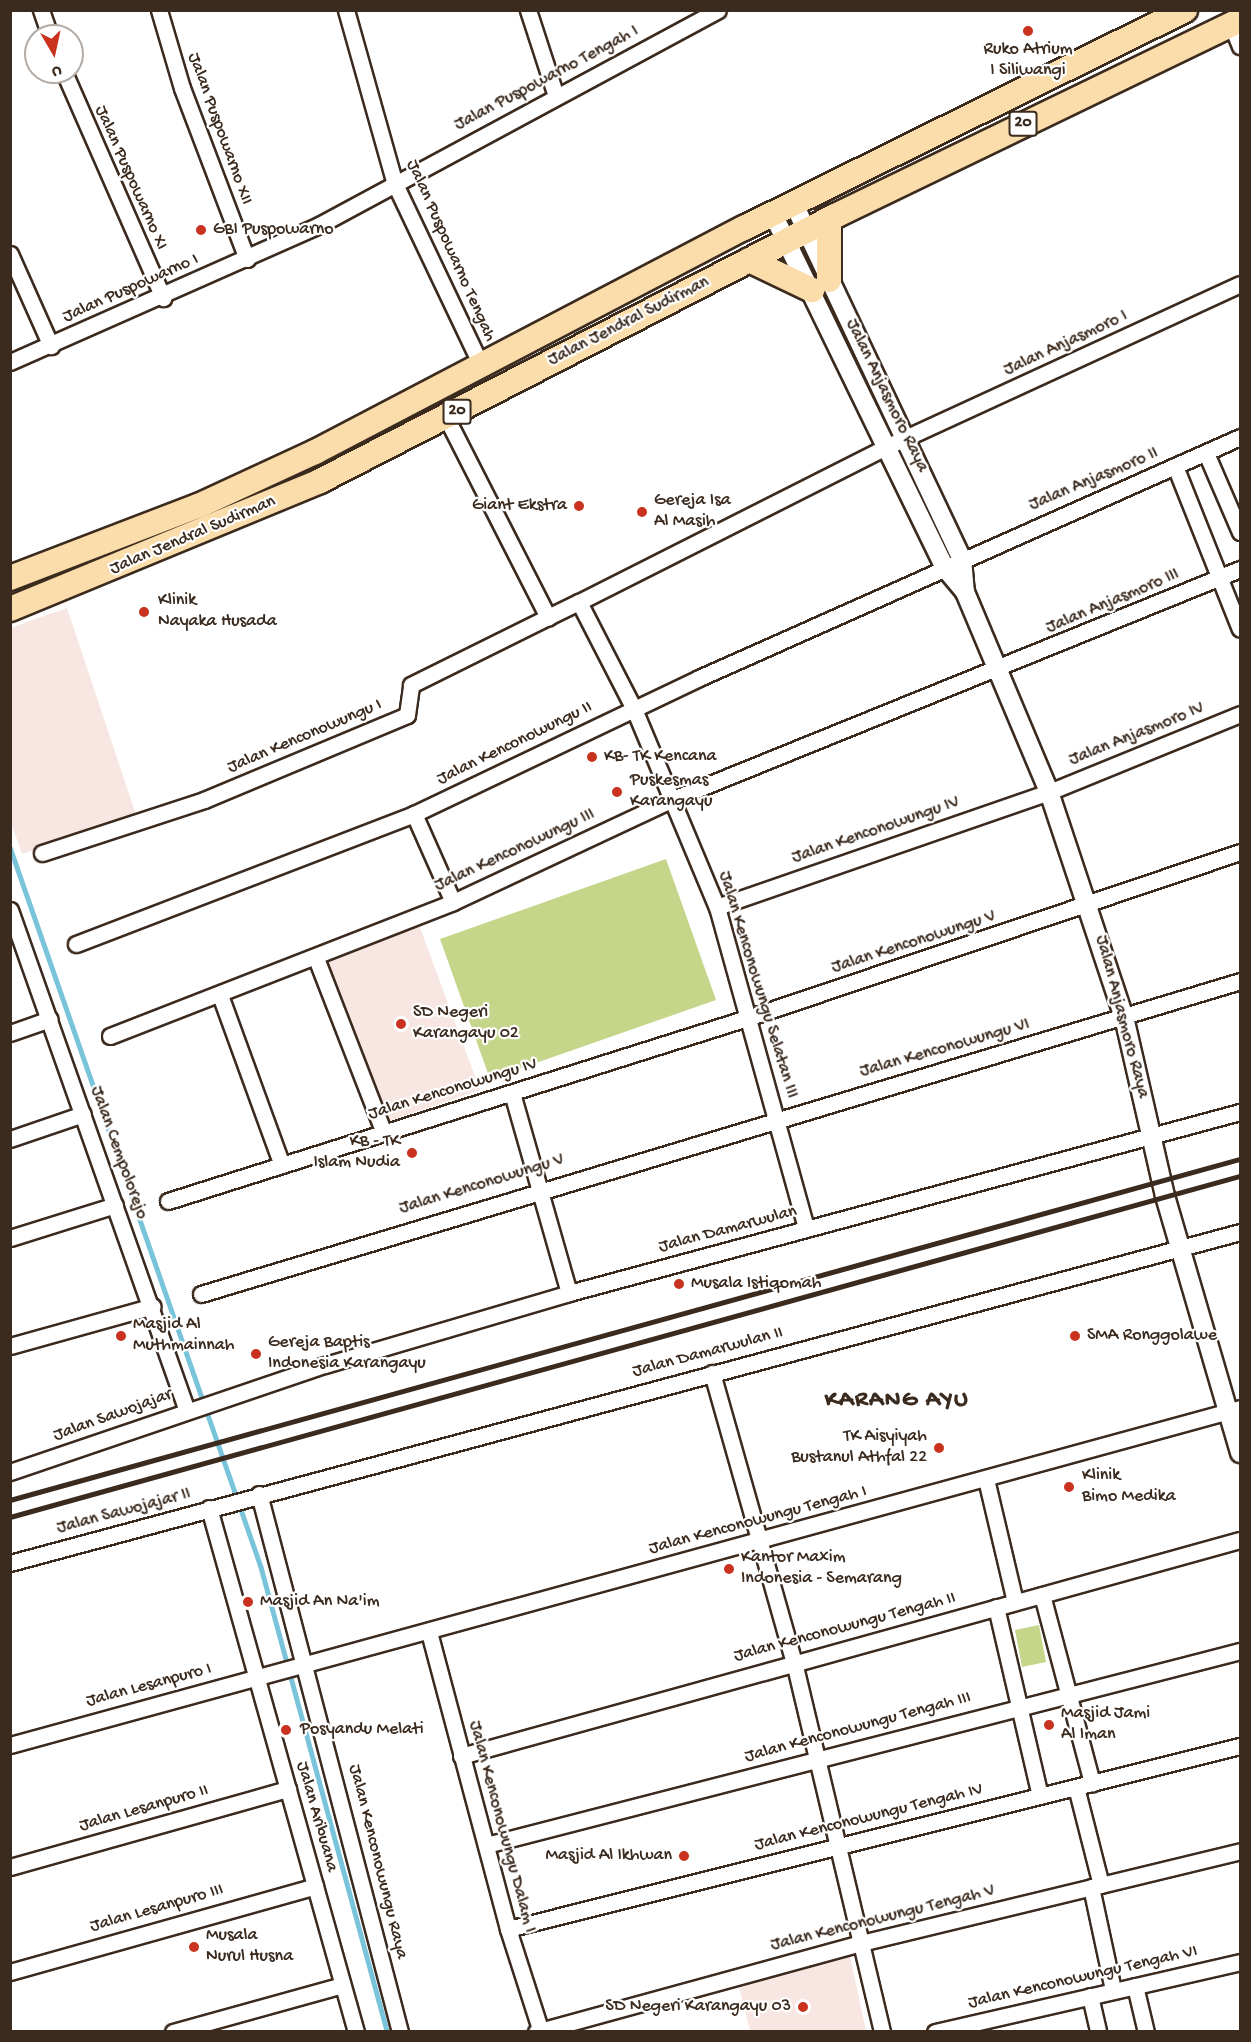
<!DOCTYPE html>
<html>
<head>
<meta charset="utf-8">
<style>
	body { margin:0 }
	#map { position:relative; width:1251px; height:2042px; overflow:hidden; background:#fff; font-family:"Gochi Hand",sans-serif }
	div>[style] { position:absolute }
	.built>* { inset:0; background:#f7e6e2 }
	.green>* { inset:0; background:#c5d58a }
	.stream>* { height:4.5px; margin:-2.25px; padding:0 2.25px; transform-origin:2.25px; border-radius:2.25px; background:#7ac4db }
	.roads { filter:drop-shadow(2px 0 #3b2a1e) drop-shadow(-2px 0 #3b2a1e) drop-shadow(0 2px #3b2a1e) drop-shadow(0 -2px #3b2a1e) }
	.minor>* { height:15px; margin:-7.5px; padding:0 7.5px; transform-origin:7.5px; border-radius:7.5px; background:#fff }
	.tertiary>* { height:18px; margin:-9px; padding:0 9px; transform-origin:9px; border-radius:9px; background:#fff }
	.trunk>* { height:24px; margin:-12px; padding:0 12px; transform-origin:12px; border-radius:12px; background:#faddab }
	.rail>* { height:4.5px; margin:-2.25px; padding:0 2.25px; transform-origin:2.25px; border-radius:2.25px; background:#3b2a1e }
	.dots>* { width:16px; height:16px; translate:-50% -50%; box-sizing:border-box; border:3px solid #fff; border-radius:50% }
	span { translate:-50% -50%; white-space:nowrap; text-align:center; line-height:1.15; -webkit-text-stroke:4.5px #fff; paint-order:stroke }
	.shield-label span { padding:2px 4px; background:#fff; border:2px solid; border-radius:4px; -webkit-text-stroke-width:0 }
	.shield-label { font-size:16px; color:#3b2a1e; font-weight:700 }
	.poi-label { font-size:18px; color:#3b2a1e }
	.left { translate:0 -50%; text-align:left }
	.right { translate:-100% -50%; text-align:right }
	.street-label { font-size:18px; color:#3b2a1e }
	.district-label { font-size:24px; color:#3b2a1e; font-weight:700; letter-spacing:1.5px }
	.frame { position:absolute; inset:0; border:12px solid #3b2a1e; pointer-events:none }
	.north { position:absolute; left:24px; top:24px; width:60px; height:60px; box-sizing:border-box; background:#fff; border:2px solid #b1aaa5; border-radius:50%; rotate:171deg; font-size:16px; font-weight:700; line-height:24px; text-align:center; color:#3b2a1e }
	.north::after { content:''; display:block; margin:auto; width:21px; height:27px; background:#c8321e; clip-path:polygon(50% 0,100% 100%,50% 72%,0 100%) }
</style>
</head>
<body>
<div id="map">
	<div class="built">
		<div style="clip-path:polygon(67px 608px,136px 815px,22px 854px,10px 820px,10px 628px)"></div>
		<div style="clip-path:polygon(418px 922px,480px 1090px,383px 1123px,320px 958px)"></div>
		<div style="clip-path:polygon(850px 1956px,866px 2031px,750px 2031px,738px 1982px)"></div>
	</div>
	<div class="green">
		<div style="clip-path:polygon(666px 859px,716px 1000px,490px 1079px,440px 939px)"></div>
		<div style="clip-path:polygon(1039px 1625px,1046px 1662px,1022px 1667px,1015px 1630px)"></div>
	</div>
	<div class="stream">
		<div style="left:10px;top:847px;width:762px;rotate:70.78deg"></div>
		<div style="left:261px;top:1567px;width:482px;rotate:74.8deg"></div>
	</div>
	<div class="roads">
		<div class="minor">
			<div style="left:41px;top:10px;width:28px;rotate:71deg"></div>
			<div style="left:159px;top:10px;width:81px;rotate:73.6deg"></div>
			<div style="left:182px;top:88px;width:183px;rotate:69.2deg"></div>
			<div style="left:346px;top:10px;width:181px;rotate:74.3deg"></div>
			<div style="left:395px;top:184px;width:203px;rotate:64.6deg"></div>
			<div style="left:528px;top:10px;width:90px;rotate:72deg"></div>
			<div style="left:1231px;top:24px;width:24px;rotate:68deg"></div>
			<div style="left:64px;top:72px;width:247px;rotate:66.3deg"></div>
			<div style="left:10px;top:254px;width:101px;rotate:66deg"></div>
			<div style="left:10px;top:362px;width:338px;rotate:-23.9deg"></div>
			<div style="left:319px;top:225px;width:453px;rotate:-28.3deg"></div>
			<div style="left:446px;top:417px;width:225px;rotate:63deg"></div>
			<div style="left:548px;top:617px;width:34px;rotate:-26deg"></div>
			<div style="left:579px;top:602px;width:120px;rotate:62.8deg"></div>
			<div style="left:634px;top:709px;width:215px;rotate:67.3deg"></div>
			<div style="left:717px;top:907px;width:334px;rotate:74.5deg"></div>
			<div style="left:1206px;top:453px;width:86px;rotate:66.7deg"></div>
			<div style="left:1175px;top:466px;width:175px;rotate:68.3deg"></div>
			<div style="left:579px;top:602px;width:346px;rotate:-26.8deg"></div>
			<div style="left:888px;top:446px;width:387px;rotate:-24.7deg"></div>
			<div style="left:414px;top:814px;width:96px;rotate:66.1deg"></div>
			<div style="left:42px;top:853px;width:170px;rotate:-18.1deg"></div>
			<div style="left:204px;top:800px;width:220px;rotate:-22.7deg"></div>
			<div style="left:407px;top:715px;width:30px;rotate:-82deg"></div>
			<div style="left:411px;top:685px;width:153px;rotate:-26.4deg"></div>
			<div style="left:717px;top:907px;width:351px;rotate:-19.1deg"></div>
			<div style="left:1049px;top:792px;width:206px;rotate:-22.2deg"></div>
			<div style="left:10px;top:910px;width:531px;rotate:70.54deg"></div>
			<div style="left:76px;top:944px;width:362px;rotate:-21deg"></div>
			<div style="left:414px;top:814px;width:316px;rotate:-25.5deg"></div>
			<div style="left:699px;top:678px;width:592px;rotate:-24.01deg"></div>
			<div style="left:316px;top:958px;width:186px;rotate:68.8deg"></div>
			<div style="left:220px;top:995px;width:181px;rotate:70deg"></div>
			<div style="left:10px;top:1033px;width:42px;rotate:-19.3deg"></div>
			<div style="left:110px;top:1036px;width:368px;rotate:-21.3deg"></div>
			<div style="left:453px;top:902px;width:243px;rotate:-25.1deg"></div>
			<div style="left:673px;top:799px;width:612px;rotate:-22.08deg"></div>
			<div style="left:512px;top:1093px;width:208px;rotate:74.1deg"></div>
			<div style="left:10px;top:1139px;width:77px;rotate:-18.9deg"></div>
			<div style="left:168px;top:1201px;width:610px;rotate:-17.54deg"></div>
			<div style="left:750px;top:1017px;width:517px;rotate:-18.61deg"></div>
			<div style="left:10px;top:1238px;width:110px;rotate:-17.4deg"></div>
			<div style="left:201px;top:1294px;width:1085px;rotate:-16.76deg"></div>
			<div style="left:10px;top:1346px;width:148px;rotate:-15.6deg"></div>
			<div style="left:712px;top:1373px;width:300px;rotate:74.2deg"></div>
			<div style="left:794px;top:1662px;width:380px;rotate:76.6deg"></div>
			<div style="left:10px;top:1472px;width:333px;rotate:-18.8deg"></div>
			<div style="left:325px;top:1365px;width:254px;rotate:-16.4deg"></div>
			<div style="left:569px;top:1293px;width:695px;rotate:-15.1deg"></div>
			<div style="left:986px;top:1479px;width:126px;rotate:76.7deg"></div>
			<div style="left:259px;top:1494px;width:556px;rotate:75.31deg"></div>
			<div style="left:209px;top:1508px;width:544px;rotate:74.33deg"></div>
			<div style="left:10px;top:1563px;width:1274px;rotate:-15.06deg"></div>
			<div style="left:1042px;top:1595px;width:195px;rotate:75.1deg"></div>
			<div style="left:996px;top:1607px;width:194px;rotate:76.9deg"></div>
			<div style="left:429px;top:1632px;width:307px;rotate:75.1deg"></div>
			<div style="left:508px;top:1929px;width:108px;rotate:72.2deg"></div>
			<div style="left:10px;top:1745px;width:1275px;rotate:-15.32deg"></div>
			<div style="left:461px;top:1756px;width:808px;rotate:-15.5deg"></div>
			<div style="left:1076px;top:1787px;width:101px;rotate:75.7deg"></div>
			<div style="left:486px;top:1845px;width:779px;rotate:-14.43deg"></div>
			<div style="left:10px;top:1867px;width:289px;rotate:-15.7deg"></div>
			<div style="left:1091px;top:1887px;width:105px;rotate:77.9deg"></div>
			<div style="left:508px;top:1929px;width:755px;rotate:-14.04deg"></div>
			<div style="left:10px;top:1972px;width:317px;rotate:-15.7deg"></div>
			<div style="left:1135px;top:1986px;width:47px;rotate:76.6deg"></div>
			<div style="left:1090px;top:1996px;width:37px;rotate:77deg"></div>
			<div style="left:173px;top:2032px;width:175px;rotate:-15.5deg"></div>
			<div style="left:536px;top:2032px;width:337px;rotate:-15.3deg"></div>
			<div style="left:861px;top:1943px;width:390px;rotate:-13.6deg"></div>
			<div style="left:935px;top:2032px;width:313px;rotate:-12.9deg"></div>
		</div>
		<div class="tertiary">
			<div style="left:794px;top:204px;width:393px;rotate:64.7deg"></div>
			<div style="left:962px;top:559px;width:33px;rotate:85deg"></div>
			<div style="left:773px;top:214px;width:394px;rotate:64.1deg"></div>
			<div style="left:945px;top:568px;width:31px;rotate:50deg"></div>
			<div style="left:965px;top:592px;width:217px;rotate:67.2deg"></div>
			<div style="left:1049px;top:792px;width:237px;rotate:71.6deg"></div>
			<div style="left:1124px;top:1017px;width:184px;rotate:77.1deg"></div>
			<div style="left:1165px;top:1196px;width:268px;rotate:73.7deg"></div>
		</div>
		<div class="trunk">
			<div style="left:829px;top:219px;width:61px;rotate:90deg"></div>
			<div style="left:749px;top:260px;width:70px;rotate:25.5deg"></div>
			<div style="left:10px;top:578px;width:201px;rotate:-21deg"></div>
			<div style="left:198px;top:506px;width:129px;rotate:-24.8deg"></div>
			<div style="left:315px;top:452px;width:484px;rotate:-27.6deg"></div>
			<div style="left:744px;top:228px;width:492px;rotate:-26.3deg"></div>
			<div style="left:10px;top:609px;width:335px;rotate:-22.4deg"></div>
			<div style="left:320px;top:481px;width:579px;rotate:-27.23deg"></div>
			<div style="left:835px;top:216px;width:450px;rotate:-25.8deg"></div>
		</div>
	</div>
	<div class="rail">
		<div style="left:10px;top:1500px;width:1276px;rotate:-15.5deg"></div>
		<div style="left:10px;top:1517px;width:1276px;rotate:-15.5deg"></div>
	</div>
	<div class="dots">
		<div style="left:1028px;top:31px;background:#c8321e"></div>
		<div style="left:201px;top:230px;background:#c8321e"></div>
		<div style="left:579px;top:506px;background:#c8321e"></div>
		<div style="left:642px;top:512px;background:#c8321e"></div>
		<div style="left:144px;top:612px;background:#c8321e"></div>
		<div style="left:592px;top:757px;background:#c8321e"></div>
		<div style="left:617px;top:792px;background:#c8321e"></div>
		<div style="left:401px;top:1024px;background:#c8321e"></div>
		<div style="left:412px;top:1153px;background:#c8321e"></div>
		<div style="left:679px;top:1284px;background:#c8321e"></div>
		<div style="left:121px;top:1336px;background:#c8321e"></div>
		<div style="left:1075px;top:1336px;background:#c8321e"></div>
		<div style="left:256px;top:1354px;background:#c8321e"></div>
		<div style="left:939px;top:1448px;background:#c8321e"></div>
		<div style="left:1069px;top:1487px;background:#c8321e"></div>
		<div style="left:729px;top:1569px;background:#c8321e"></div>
		<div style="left:248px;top:1602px;background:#c8321e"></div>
		<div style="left:1049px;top:1725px;background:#c8321e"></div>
		<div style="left:286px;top:1730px;background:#c8321e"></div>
		<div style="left:684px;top:1856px;background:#c8321e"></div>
		<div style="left:194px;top:1947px;background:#c8321e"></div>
		<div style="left:803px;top:2007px;background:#c8321e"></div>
	</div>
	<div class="shield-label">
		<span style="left:1023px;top:124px">20</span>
		<span style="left:457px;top:412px">20</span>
	</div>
	<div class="poi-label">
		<span style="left:1028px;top:61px">Ruko Atrium<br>I Siliwangi</span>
		<span class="left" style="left:213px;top:230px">GBI Puspowarno</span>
		<span class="left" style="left:654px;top:512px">Gereja Isa<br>Al Masih</span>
		<span class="right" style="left:567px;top:506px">Giant Ekstra</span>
		<span class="left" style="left:158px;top:612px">Klinik<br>Nayaka Husada</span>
		<span class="left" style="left:604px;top:757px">KB- TK Kencana</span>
		<span class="left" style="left:630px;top:792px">Puskesmas<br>Karangayu</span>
		<span class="left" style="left:413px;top:1024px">SD Negeri<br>Karangayu 02</span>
		<span class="right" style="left:400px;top:1153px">KB - TK<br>Islam Nudia</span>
		<span class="left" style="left:691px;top:1284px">Musala Istiqomah</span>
		<span class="left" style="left:133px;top:1336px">Masjid Al<br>Muthmainnah</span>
		<span class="left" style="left:1087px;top:1336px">SMA Ronggolawe</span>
		<span class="left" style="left:268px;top:1354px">Gereja Baptis<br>Indonesia Karangayu</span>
		<span class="right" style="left:927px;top:1448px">TK Aisyiyah<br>Bustanul Athfal 22</span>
		<span class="left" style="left:1082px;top:1487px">Klinik<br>Bimo Medika</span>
		<span class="left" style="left:741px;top:1569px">Kantor Maxim<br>Indonesia - Semarang</span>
		<span class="left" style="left:260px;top:1602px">Masjid An Na'im</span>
		<span class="left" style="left:1061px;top:1725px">Masjid Jami<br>Al Iman</span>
		<span class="left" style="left:300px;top:1730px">Posyandu Melati</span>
		<span class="right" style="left:672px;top:1856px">Masjid Al Ikhwan</span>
		<span class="left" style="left:206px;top:1947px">Musala<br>Nurul Husna</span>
		<span class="right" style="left:791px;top:2007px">SD Negeri Karangayu 03</span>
	</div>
	<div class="street-label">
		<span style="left:547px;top:79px;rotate:-28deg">Jalan Puspowarno Tengah I</span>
		<span style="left:219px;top:129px;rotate:70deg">Jalan Puspowarno XII</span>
		<span style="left:130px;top:178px;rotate:66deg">Jalan Puspowarno XI</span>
		<span style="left:450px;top:251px;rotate:66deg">Jalan Puspowarno Tengah</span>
		<span style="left:131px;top:289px;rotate:-24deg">Jalan Puspowarno I</span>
		<span style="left:629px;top:322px;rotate:-27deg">Jalan Jendral Sudirman</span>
		<span style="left:1066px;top:344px;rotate:-25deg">Jalan Anjasmoro I</span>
		<span style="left:886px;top:396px;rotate:64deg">Jalan Anjasmoro Raya</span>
		<span style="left:1094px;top:480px;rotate:-23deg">Jalan Anjasmoro II</span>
		<span style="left:193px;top:536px;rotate:-23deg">Jalan Jendral Sudirman</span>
		<span style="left:1113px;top:602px;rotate:-23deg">Jalan Anjasmoro III</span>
		<span style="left:1137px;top:735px;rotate:-22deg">Jalan Anjasmoro IV</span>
		<span style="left:305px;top:737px;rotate:-23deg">Jalan Kenconowungu I</span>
		<span style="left:515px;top:744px;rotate:-26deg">Jalan Kenconowungu II</span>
		<span style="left:876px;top:831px;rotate:-19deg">Jalan Kenconowungu IV</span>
		<span style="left:515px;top:851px;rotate:-25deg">Jalan Kenconowungu III</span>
		<span style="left:914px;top:943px;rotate:-18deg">Jalan Kenconowungu V</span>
		<span style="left:757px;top:985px;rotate:73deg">Jalan Kenconowungu Selatan III</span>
		<span style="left:1121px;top:1017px;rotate:75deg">Jalan Anjasmoro Raya</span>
		<span style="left:945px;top:1049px;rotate:-16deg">Jalan Kenconowungu VI</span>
		<span style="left:453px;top:1090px;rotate:-17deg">Jalan Kenconowungu IV</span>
		<span style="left:118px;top:1153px;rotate:70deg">Jalan Cempolorejo</span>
		<span style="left:482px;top:1185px;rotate:-17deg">Jalan Kenconowungu V</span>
		<span style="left:728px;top:1230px;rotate:-15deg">Jalan Damarwulan</span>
		<span style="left:708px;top:1353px;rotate:-15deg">Jalan Damarwulan II</span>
		<span style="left:113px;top:1416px;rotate:-20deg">Jalan Sawojajar</span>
		<span style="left:124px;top:1512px;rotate:-15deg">Jalan Sawojajar II</span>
		<span style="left:758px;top:1521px;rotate:-15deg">Jalan Kenconowungu Tengah I</span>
		<span style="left:845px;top:1628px;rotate:-15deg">Jalan Kenconowungu Tengah II</span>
		<span style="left:149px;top:1686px;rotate:-15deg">Jalan Lesanpuro I</span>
		<span style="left:858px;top:1728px;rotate:-15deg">Jalan Kenconowungu Tengah III</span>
		<span style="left:144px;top:1809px;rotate:-16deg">Jalan Lesanpuro II</span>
		<span style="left:316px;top:1817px;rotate:74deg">Jalan Aribuana</span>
		<span style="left:869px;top:1818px;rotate:-14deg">Jalan Kenconowungu Tengah IV</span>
		<span style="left:501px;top:1827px;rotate:75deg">Jalan Kenconowungu Dalam I</span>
		<span style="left:377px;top:1862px;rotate:76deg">Jalan Kenconowungu Raya</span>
		<span style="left:157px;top:1909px;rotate:-16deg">Jalan Lesanpuro III</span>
		<span style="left:883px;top:1919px;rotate:-14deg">Jalan Kenconowungu Tengah V</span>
		<span style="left:1083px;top:1978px;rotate:-13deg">Jalan Kenconowungu Tengah VI</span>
	</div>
	<div class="district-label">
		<span style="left:897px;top:1401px">KARANG AYU</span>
	</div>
	<div class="frame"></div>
	<div class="north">U</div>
</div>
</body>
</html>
